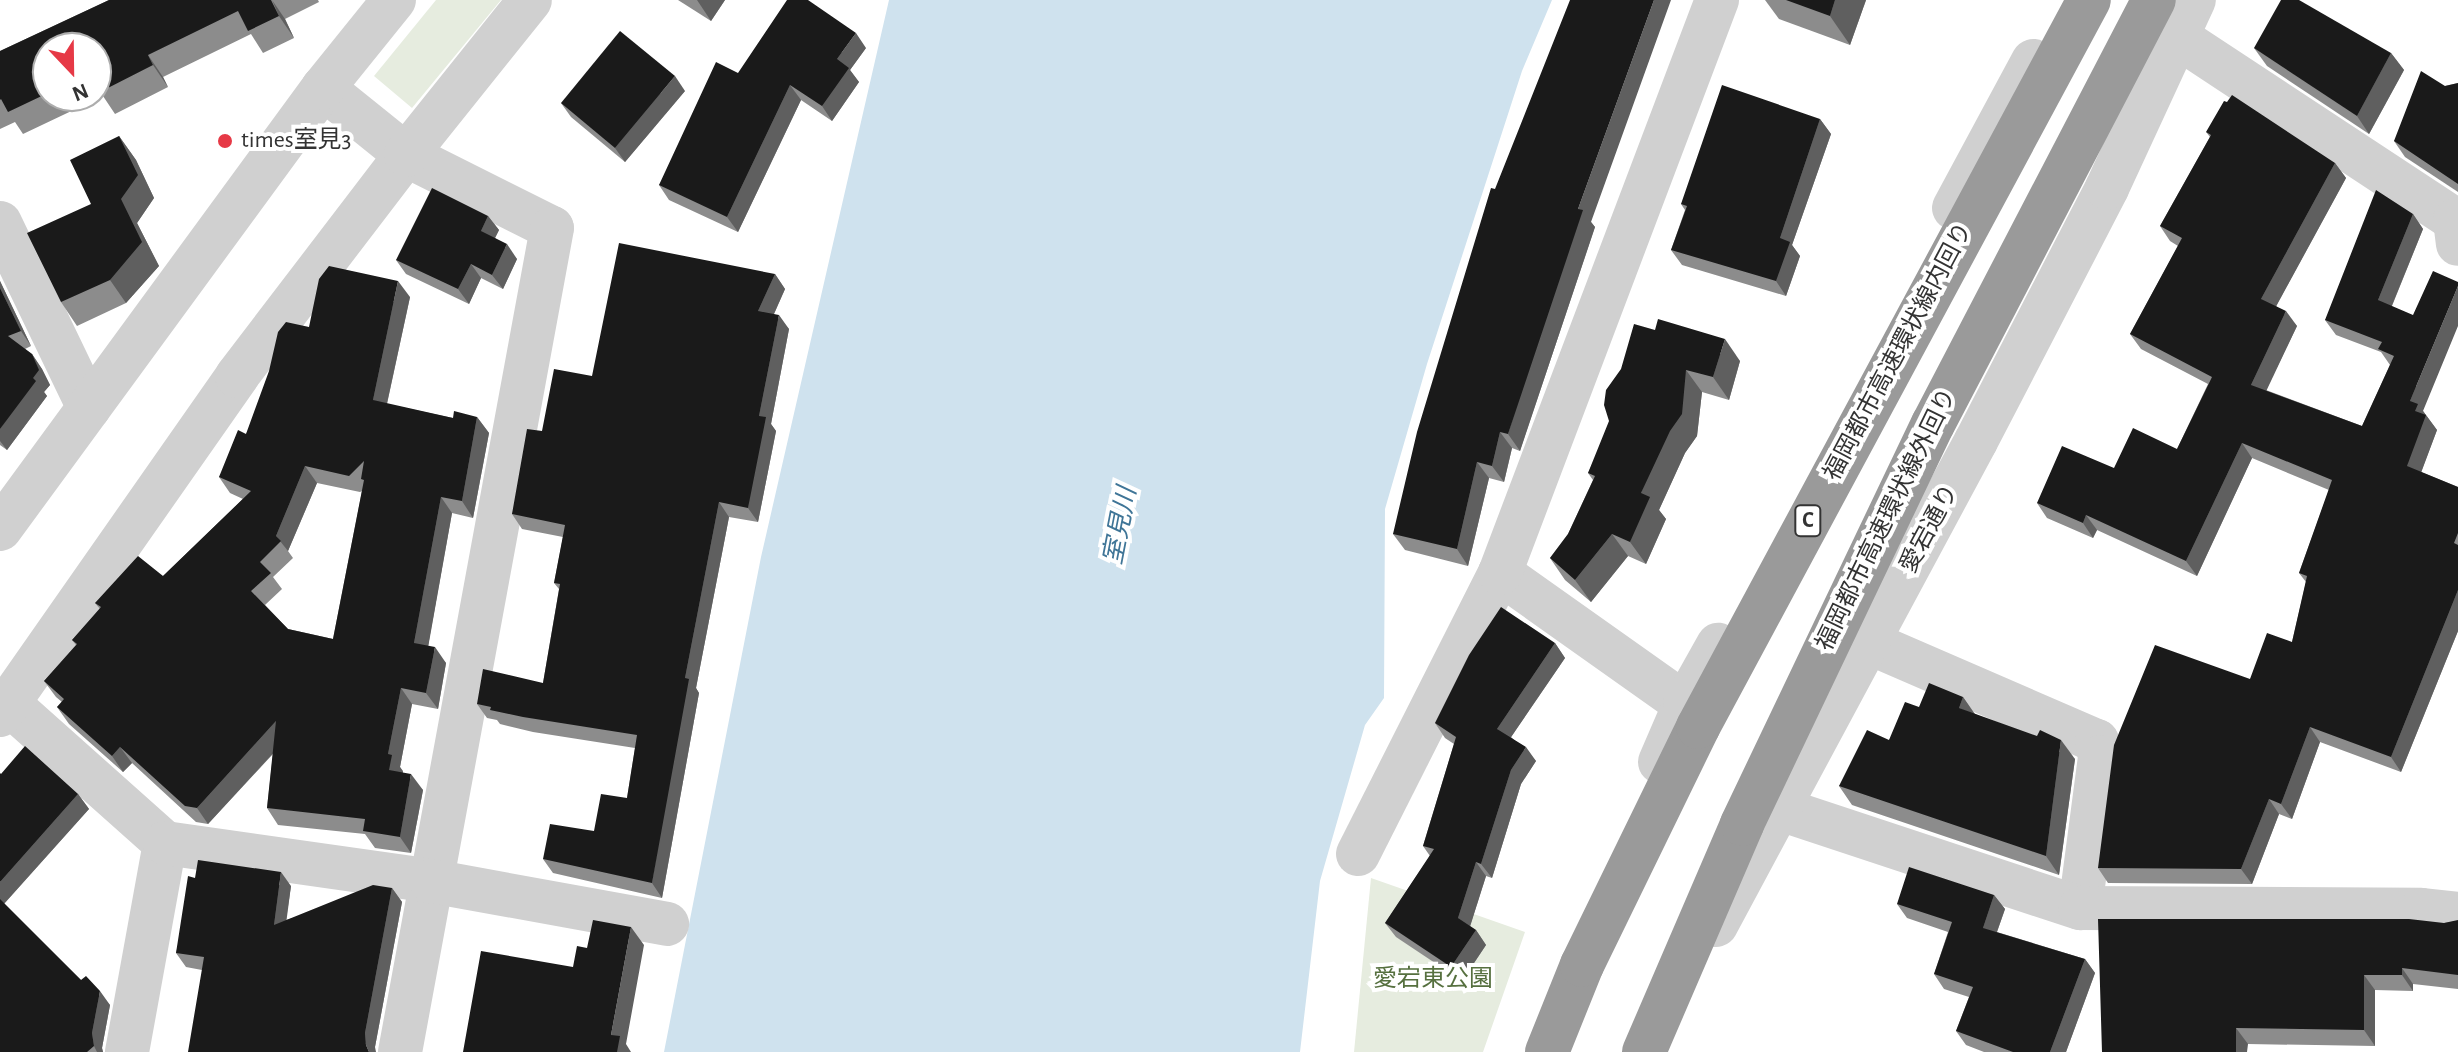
<!DOCTYPE html>
<html>
<head>
<meta charset="utf-8">
<style>
	body { margin:0 }
	#map { position:relative; width:2458px; height:1052px; overflow:hidden; background:#fff; font-family:"Alegreya Sans","Noto Sans JP",sans-serif }
	div>[style] { position:absolute }
	.green>* { inset:0; background:#e6ecdf }
	.water>* { inset:0; background:#cfe2ee }
	.minor>* { height:44px; margin:-22px; padding:0 22px; transform-origin:22px; border-radius:22px; background:#d0d0d0 }
	.highway>* { height:44px; margin:-22px; padding:0 22px; transform-origin:22px; border-radius:22px; background:#9a9a9a }
	.wall>* { inset:0; background:#8c8c8c }
	.shaded-wall>* { inset:0; background:#5f5f5f }
	.building>* { inset:0; background:#1a1a1a }
	.dots>* { width:22px; height:22px; translate:-50% -50%; box-sizing:border-box; border:4px solid #fff; border-radius:50% }
	span { translate:-50% -50%; white-space:nowrap; text-align:center; line-height:1.15; -webkit-text-stroke:8px #fff; paint-order:stroke }
	.shield-label span { padding:2px 6px; background:#fff; border:2px solid; border-radius:6px; -webkit-text-stroke-width:0 }
	.shield-label { font-size:22px; color:#333; font-weight:700 }
	.poi-label { font-size:24px; color:#333 }
	.left { translate:0 -50%; text-align:left }
	.street-label { font-size:24px; color:#333 }
	.park-label { font-size:24px; color:#56703f }
	.water-label { font-size:26px; color:#3f7597; font-style:italic }
	.north { position:absolute; left:32px; top:32px; width:80px; height:80px; box-sizing:border-box; background:#fff; border:2px solid #adadad; border-radius:50%; rotate:158deg; font-size:22px; font-weight:700; line-height:32px; text-align:center; color:#333 }
	.north::after { content:''; display:block; margin:auto; width:28px; height:36px; background:#e63946; clip-path:polygon(50% 0,100% 100%,50% 72%,0 100%) }
</style>
</head>
<body>
<div id="map">
	<div class="green">
		<div style="clip-path:polygon(436px 0,501px 0,412px 108px,374px 76px)"></div>
		<div style="clip-path:polygon(1371px 878px,1525px 932px,1483px 1052px,1354px 1052px)"></div>
	</div>
	<div class="water">
		<div style="clip-path:polygon(889px 0,1552px 0,1522px 71px,1427px 364px,1385px 509px,1384px 698px,1365px 725px,1320px 881px,1300px 1052px,664px 1052px,761px 557px)"></div>
	</div>
	<div class="minor">
		<div style="left:2176px;top:36px;width:334px;rotate:33.4deg"></div>
		<div style="left:2455px;top:220px;width:24px;rotate:83deg"></div>
		<div style="left:323px;top:88px;width:107px;rotate:38.9deg"></div>
		<div style="left:406px;top:155px;width:163px;rotate:26.6deg"></div>
		<div style="left:552px;top:228px;width:838px;rotate:100.45deg"></div>
		<div style="left:1954px;top:208px;width:167px;rotate:-61.7deg"></div>
		<div style="left:0;top:223px;width:205px;rotate:64.3deg"></div>
		<div style="left:0;top:529px;width:547px;rotate:-53.78deg"></div>
		<div style="left:323px;top:88px;width:113px;rotate:-51.1deg"></div>
		<div style="left:1500px;top:573px;width:227px;rotate:35.3deg"></div>
		<div style="left:1870px;top:643px;width:247px;rotate:23.4deg"></div>
		<div style="left:2097px;top:741px;width:16px;rotate:79deg"></div>
		<div style="left:2100px;top:757px;width:152px;rotate:97.5deg"></div>
		<div style="left:10px;top:705px;width:208px;rotate:41.7deg"></div>
		<div style="left:0;top:715px;width:414px;rotate:-55deg"></div>
		<div style="left:237px;top:376px;width:278px;rotate:-52.6deg"></div>
		<div style="left:406px;top:155px;width:198px;rotate:-51.3deg"></div>
		<div style="left:1660px;top:762px;width:63px;rotate:-66.7deg"></div>
		<div style="left:1685px;top:704px;width:68px;rotate:-60.8deg"></div>
		<div style="left:1780px;top:809px;width:316px;rotate:18.3deg"></div>
		<div style="left:2080px;top:908px;width:341px;rotate:0.3deg"></div>
		<div style="left:2421px;top:910px;width:37px;rotate:6deg"></div>
		<div style="left:1358px;top:854px;width:315px;rotate:-63.2deg"></div>
		<div style="left:1500px;top:573px;width:613px;rotate:-69.26deg"></div>
		<div style="left:1716px;top:925px;width:549px;rotate:-61.76deg"></div>
		<div style="left:1976px;top:441px;width:285px;rotate:-62.6deg"></div>
		<div style="left:2107px;top:188px;width:207px;rotate:-65.2deg"></div>
		<div style="left:127px;top:1052px;width:212px;rotate:-79.7deg"></div>
		<div style="left:165px;top:843px;width:269px;rotate:8.1deg"></div>
		<div style="left:431px;top:881px;width:240px;rotate:10.3deg"></div>
	</div>
	<div class="highway">
		<div style="left:1547px;top:1052px;width:94px;rotate:-68.1deg"></div>
		<div style="left:1582px;top:965px;width:265px;rotate:-64deg"></div>
		<div style="left:1698px;top:727px;width:825px;rotate:-61.73deg"></div>
		<div style="left:1644px;top:1052px;width:248px;rotate:-66.7deg"></div>
		<div style="left:1742px;top:824px;width:443px;rotate:-64.5deg"></div>
		<div style="left:1933px;top:424px;width:478px;rotate:-62.5deg"></div>
	</div>
	<div class="wall">
		<div style="clip-path:polygon(evenodd,109px 0,318px 0,319px 2px,285px 19px,294px 38px,263px 53px,251px 34px,163px 77px,168px 87px,115px 114px,103px 96px,23px 134px,15px 122px,0 129px,0 51px,109px 0,48px 48px,96px 48px,96px 96px,48px 96px,48px 48px)"></div>
		<div style="clip-path:polygon(678px 0,725px 0,711px 21px)"></div>
		<div style="clip-path:polygon(1765px 0,1866px 0,1850px 45px,1779px 19px)"></div>
		<div style="clip-path:polygon(866px 48px,850px 70px,859px 82px,832px 121px,801px 100px,738px 232px,669px 200px,659px 185px,738px 73px)"></div>
		<div style="clip-path:polygon(2254px 48px,2391px 53px,2404px 70px,2369px 134px,2267px 66px)"></div>
		<div style="clip-path:polygon(2458px 83px,2458px 192px,2405px 157px,2394px 141px,2445px 86px)"></div>
		<div style="clip-path:polygon(685px 91px,625px 162px,571px 117px,561px 103px)"></div>
		<div style="clip-path:polygon(1820px 119px,1831px 134px,1792px 245px,1800px 256px,1786px 296px,1682px 265px,1671px 250px,1685px 210px,1681px 204px)"></div>
		<div style="clip-path:polygon(2206px 132px,2335px 163px,2346px 178px,2276px 306px,2297px 326px,2266px 390px,2362px 426px,2390px 365px,2381px 352px,2336px 335px,2325px 320px,2413px 214px,2423px 229px,2392px 306px,2423px 411px,2437px 430px,2421px 472px,2458px 487px,2458px 631px,2401px 772px,2320px 742px,2292px 819px,2279px 814px,2252px 884px,2108px 883px,2098px 868px,2250px 679px,2292px 642px,2306px 582px,2299px 573px,2329px 490px,2252px 458px,2197px 576px,2097px 530px,2093px 538px,2047px 518px,2037px 503px,2114px 468px,2177px 449px,2208px 384px,2141px 349px,2130px 334px,2178px 246px,2170px 241px,2160px 226px,2210px 137px)"></div>
		<div style="clip-path:polygon(119px 136px,136px 160px,154px 198px,137px 223px,159px 266px,126px 303px,77px 326px,61px 302px,91px 204px)"></div>
		<div style="clip-path:polygon(488px 216px,499px 230px,495px 238px,517px 259px,503px 289px,481px 278px,469px 304px,406px 274px,396px 260px)"></div>
		<div style="clip-path:polygon(1591px 222px,1595px 227px,1520px 451px,1512px 448px,1504px 482px,1489px 478px,1468px 566px,1405px 550px,1393px 534px)"></div>
		<div style="clip-path:polygon(775px 274px,785px 289px,774px 314px,789px 329px,771px 424px,776px 431px,758px 522px,729px 517px,696px 688px,699px 693px,662px 898px,553px 873px,543px 859px,594px 831px,627px 798px,635px 748px,533px 732px,500px 724px,497px 720px,487px 718px,477px 704px,543px 683px,559px 589px,554px 583px,563px 537px,522px 529px,512px 514px,542px 431px,592px 376px)"></div>
		<div style="clip-path:polygon(0 281px,31px 346px,25px 349px,32px 354px,42px 369px,50px 385px,44px 392px,47px 396px,7px 450px,0 445px)"></div>
		<div style="clip-path:polygon(evenodd,410px 297px,387px 404px,453px 418px,477px 417px,489px 433px,473px 518px,452px 513px,428px 646px,446px 663px,438px 709px,412px 704px,400px 767px,403px 773px,423px 790px,411px 853px,375px 848px,365px 834px,278px 825px,267px 808px,273px 754px,208px 824px,196px 822px,132px 763px,123px 772px,69px 724px,57px 707px,62px 702px,56px 697px,44px 681px,76px 645px,72px 640px,100px 609px,95px 603px,163px 576px,243px 499px,230px 493px,219px 477px,246px 434px,309px 327px,410px 297px,317px 483px,360px 492px,362px 491px,333px 639px,288px 629px,265px 605px,282px 589px,273px 577px,293px 558px,288px 551px,317px 483px)"></div>
		<div style="clip-path:polygon(1655px 330px,1740px 361px,1729px 400px,1702px 392px,1697px 436px,1685px 453px,1659px 510px,1666px 519px,1646px 564px,1628px 556px,1591px 602px,1565px 580px,1550px 558px,1568px 534px,1593px 480px,1588px 473px)"></div>
		<div style="clip-path:polygon(1555px 643px,1565px 658px,1511px 737px,1536px 761px,1521px 784px,1492px 878px,1486px 876px,1470px 926px,1476px 930px,1486px 945px,1462px 981px,1396px 937px,1385px 923px,1430px 856px,1423px 846px,1454px 744px,1445px 738px,1435px 723px)"></div>
		<div style="clip-path:polygon(1963px 697px,1975px 714px,2075px 759px,2059px 875px,1852px 805px,1839px 786px,1889px 740px,1919px 707px)"></div>
		<div style="clip-path:polygon(1px 774px,78px 794px,89px 809px,4px 904px,81px 980px,110px 1005px,102px 1048px,103px 1052px,0 1052px)"></div>
		<div style="clip-path:polygon(195px 878px,291px 886px,286px 920px,392px 888px,402px 902px,375px 1047px,202px 970px,186px 967px,176px 953px)"></div>
		<div style="clip-path:polygon(1994px 895px,2005px 909px,1997px 932px,2085px 959px,2095px 973px,2066px 1052px,1984px 1052px,1966px 1045px,1956px 1031px,1969px 997px,1944px 989px,1934px 974px,1948px 932px,1907px 918px,1897px 904px)"></div>
		<div style="clip-path:polygon(2458px 921px,2458px 989px,2413px 984px,2413px 991px,2375px 990px,2375px 1046px,2248px 1044px,2102px 1052px,2444px 923px)"></div>
	</div>
	<div class="shaded-wall">
		<div style="clip-path:polygon(272px 0,285px 19px,294px 38px,279px 16px)"></div>
		<div style="clip-path:polygon(697px 0,725px 0,711px 21px)"></div>
		<div style="clip-path:polygon(1654px 0,1671px 0,1591px 222px,1595px 227px,1520px 451px,1508px 434px,1578px 209px)"></div>
		<div style="clip-path:polygon(1835px 0,1866px 0,1850px 45px,1830px 16px)"></div>
		<div style="clip-path:polygon(856px 33px,866px 48px,850px 70px,859px 82px,832px 121px,822px 106px,837px 59px)"></div>
		<div style="clip-path:polygon(2391px 53px,2404px 70px,2369px 134px,2357px 116px)"></div>
		<div style="clip-path:polygon(148px 55px,163px 77px,168px 87px,153px 65px)"></div>
		<div style="clip-path:polygon(675px 76px,685px 91px,625px 162px,615px 148px)"></div>
		<div style="clip-path:polygon(790px 85px,801px 100px,738px 232px,727px 217px)"></div>
		<div style="clip-path:polygon(1820px 119px,1831px 134px,1792px 245px,1800px 256px,1786px 296px,1776px 281px,1780px 238px)"></div>
		<div style="clip-path:polygon(119px 136px,136px 160px,154px 198px,137px 223px,159px 266px,126px 303px,110px 280px,121px 199px)"></div>
		<div style="clip-path:polygon(2335px 163px,2346px 178px,2272px 314px,2261px 299px)"></div>
		<div style="clip-path:polygon(2413px 214px,2423px 229px,2388px 315px,2378px 300px)"></div>
		<div style="clip-path:polygon(488px 216px,499px 230px,491px 246px,481px 231px)"></div>
		<div style="clip-path:polygon(507px 244px,517px 259px,503px 289px,492px 275px)"></div>
		<div style="clip-path:polygon(471px 264px,481px 278px,469px 304px,458px 289px)"></div>
		<div style="clip-path:polygon(775px 274px,785px 289px,769px 325px,758px 311px)"></div>
		<div style="clip-path:polygon(0 281px,31px 346px,21px 331px,0 288px)"></div>
		<div style="clip-path:polygon(398px 281px,410px 297px,384px 417px,373px 400px)"></div>
		<div style="clip-path:polygon(2458px 286px,2458px 326px,2423px 411px,2437px 430px,2418px 481px,2407px 466px,2415px 411px,2410px 401px)"></div>
		<div style="clip-path:polygon(2286px 311px,2297px 326px,2262px 400px,2251px 385px)"></div>
		<div style="clip-path:polygon(779px 315px,789px 329px,771px 424px,776px 431px,758px 522px,748px 508px,759px 416px)"></div>
		<div style="clip-path:polygon(1725px 339px,1740px 361px,1729px 400px,1713px 377px)"></div>
		<div style="clip-path:polygon(32px 354px,42px 369px,50px 385px,44px 392px,47px 396px,7px 450px,0 441px,0 429px,33px 378px)"></div>
		<div style="clip-path:polygon(1686px 370px,1702px 392px,1697px 436px,1685px 453px,1659px 510px,1666px 519px,1646px 564px,1630px 542px,1641px 493px)"></div>
		<div style="clip-path:polygon(477px 417px,489px 433px,473px 518px,462px 501px)"></div>
		<div style="clip-path:polygon(1500px 432px,1512px 448px,1504px 482px,1492px 466px)"></div>
		<div style="clip-path:polygon(2242px 443px,2252px 458px,2197px 576px,2186px 561px)"></div>
		<div style="clip-path:polygon(1477px 462px,1489px 478px,1468px 566px,1457px 549px)"></div>
		<div style="clip-path:polygon(305px 466px,317px 483px,288px 551px,276px 536px)"></div>
		<div style="clip-path:polygon(441px 497px,452px 513px,426px 659px,414px 643px)"></div>
		<div style="clip-path:polygon(719px 502px,729px 517px,696px 688px,699px 693px,662px 898px,652px 883px,685px 678px)"></div>
		<div style="clip-path:polygon(2086px 515px,2097px 530px,2093px 538px,2083px 523px)"></div>
		<div style="clip-path:polygon(1612px 534px,1628px 556px,1591px 602px,1575px 580px)"></div>
		<div style="clip-path:polygon(2458px 590px,2458px 631px,2401px 772px,2391px 757px)"></div>
		<div style="clip-path:polygon(1555px 643px,1565px 658px,1507px 743px,1497px 729px)"></div>
		<div style="clip-path:polygon(435px 647px,446px 663px,438px 709px,426px 693px)"></div>
		<div style="clip-path:polygon(401px 688px,412px 704px,400px 767px,403px 771px,401px 787px,389px 770px,388px 754px)"></div>
		<div style="clip-path:polygon(1963px 697px,1976px 716px,1959px 708px)"></div>
		<div style="clip-path:polygon(276px 721px,288px 737px,208px 824px,197px 808px)"></div>
		<div style="clip-path:polygon(2310px 727px,2320px 742px,2292px 819px,2281px 804px)"></div>
		<div style="clip-path:polygon(2061px 740px,2075px 759px,2059px 875px,2046px 856px)"></div>
		<div style="clip-path:polygon(120px 747px,132px 763px,123px 772px,112px 756px)"></div>
		<div style="clip-path:polygon(1526px 747px,1536px 761px,1521px 784px,1492px 878px,1481px 864px,1511px 770px)"></div>
		<div style="clip-path:polygon(411px 774px,423px 790px,411px 853px,400px 837px)"></div>
		<div style="clip-path:polygon(78px 794px,89px 809px,2px 906px,0 903px,0 882px)"></div>
		<div style="clip-path:polygon(2269px 799px,2279px 814px,2252px 884px,2241px 869px)"></div>
		<div style="clip-path:polygon(1476px 862px,1486px 876px,1468px 933px,1458px 918px)"></div>
		<div style="clip-path:polygon(281px 872px,291px 886px,284px 939px,274px 925px)"></div>
		<div style="clip-path:polygon(392px 888px,402px 902px,375px 1047px,376px 1052px,369px 1052px,366px 1045px,365px 1033px)"></div>
		<div style="clip-path:polygon(1994px 895px,2005px 909px,1993px 943px,1983px 928px)"></div>
		<div style="clip-path:polygon(631px 927px,644px 945px,626px 1044px,631px 1052px,617px 1052px,611px 1035px)"></div>
		<div style="clip-path:polygon(1476px 930px,1486px 945px,1462px 981px,1451px 967px)"></div>
		<div style="clip-path:polygon(2085px 959px,2095px 973px,2066px 1052px,2050px 1052px)"></div>
		<div style="clip-path:polygon(2402px 968px,2413px 984px,2413px 991px,2402px 975px)"></div>
		<div style="clip-path:polygon(2364px 975px,2375px 990px,2375px 1046px,2364px 1030px)"></div>
		<div style="clip-path:polygon(100px 991px,110px 1005px,102px 1048px,103px 1052px,97px 1052px,94px 1046px,92px 1033px)"></div>
		<div style="clip-path:polygon(2236px 1028px,2248px 1044px,2247px 1052px,2236px 1052px)"></div>
	</div>
	<div class="building">
		<div style="clip-path:polygon(109px 0,271px 0,279px 16px,248px 31px,238px 11px,148px 55px,153px 65px,100px 92px,96px 84px,96px 48px,48px 48px,48px 93px,8px 112px,1px 99px,0 100px,0 51px)"></div>
		<div style="clip-path:polygon(787px 0,808px 0,856px 33px,837px 59px,849px 68px,822px 106px,790px 85px,727px 217px,659px 185px,716px 62px,738px 73px)"></div>
		<div style="clip-path:polygon(1570px 0,1654px 0,1578px 209px,1583px 210px,1508px 434px,1500px 432px,1492px 466px,1477px 462px,1457px 549px,1393px 534px,1417px 432px,1491px 188px,1495px 189px)"></div>
		<div style="clip-path:polygon(1786px 0,1835px 0,1830px 16px)"></div>
		<div style="clip-path:polygon(2281px 0,2299px 0,2391px 53px,2357px 116px,2254px 48px)"></div>
		<div style="clip-path:polygon(620px 31px,675px 76px,615px 148px,561px 103px)"></div>
		<div style="clip-path:polygon(2421px 71px,2445px 86px,2458px 83px,2458px 184px,2394px 141px)"></div>
		<div style="clip-path:polygon(1722px 85px,1820px 119px,1780px 238px,1790px 242px,1776px 281px,1671px 250px,1687px 206px,1681px 204px)"></div>
		<div style="clip-path:polygon(2232px 95px,2335px 163px,2261px 299px,2286px 311px,2251px 385px,2362px 426px,2394px 356px,2378px 349px,2382px 342px,2325px 320px,2376px 190px,2413px 214px,2378px 300px,2413px 315px,2433px 271px,2458px 282px,2458px 286px,2410px 401px,2418px 404px,2415px 411px,2426px 415px,2407px 466px,2458px 487px,2458px 533px,2454px 543px,2458px 545px,2458px 590px,2391px 757px,2310px 727px,2281px 804px,2269px 799px,2241px 869px,2098px 868px,2114px 745px,2155px 645px,2250px 679px,2267px 633px,2292px 642px,2307px 576px,2299px 573px,2332px 480px,2242px 443px,2186px 561px,2086px 515px,2083px 523px,2037px 503px,2062px 446px,2114px 468px,2133px 428px,2177px 449px,2212px 377px,2130px 334px,2182px 238px,2160px 226px,2211px 135px,2206px 132px,2224px 101px,2227px 102px)"></div>
		<div style="clip-path:polygon(119px 136px,138px 175px,121px 199px,142px 242px,110px 280px,61px 302px,27px 233px,91px 204px,70px 160px)"></div>
		<div style="clip-path:polygon(432px 188px,488px 216px,481px 231px,507px 244px,492px 275px,471px 264px,458px 289px,396px 260px)"></div>
		<div style="clip-path:polygon(619px 243px,775px 274px,758px 311px,779px 315px,759px 416px,766px 417px,748px 508px,719px 502px,685px 678px,689px 679px,652px 883px,543px 859px,550px 824px,594px 831px,601px 794px,627px 798px,637px 735px,523px 717px,490px 710px,491px 707px,477px 704px,483px 669px,543px 683px,560px 584px,554px 583px,565px 525px,512px 514px,527px 429px,542px 431px,554px 369px,592px 376px)"></div>
		<div style="clip-path:polygon(evenodd,329px 266px,398px 281px,373px 400px,453px 418px,454px 411px,477px 417px,462px 501px,441px 497px,414px 643px,435px 647px,426px 693px,401px 688px,388px 754px,392px 755px,389px 770px,411px 774px,400px 837px,363px 831px,365px 819px,267px 808px,276px 721px,197px 808px,185px 806px,120px 747px,112px 756px,57px 707px,64px 699px,44px 681px,77px 644px,72px 640px,101px 607px,95px 603px,138px 556px,163px 576px,251px 491px,219px 477px,238px 430px,246px 434px,269px 371px,278px 332px,286px 322px,309px 327px,319px 279px,329px 266px,364px 461px,361px 479px,364px 480px,333px 639px,288px 629px,251px 591px,271px 573px,260px 562px,281px 541px,276px 536px,305px 466px,349px 476px,364px 461px)"></div>
		<div style="clip-path:polygon(0 288px,21px 331px,8px 336px,32px 354px,39px 370px,33px 378px,36px 381px,0 429px)"></div>
		<div style="clip-path:polygon(1658px 319px,1725px 339px,1713px 377px,1686px 370px,1682px 414px,1670px 431px,1641px 493px,1650px 497px,1630px 542px,1612px 534px,1575px 580px,1550px 558px,1568px 534px,1595px 476px,1588px 473px,1609px 421px,1604px 405px,1606px 390px,1621px 369px,1634px 324px,1655px 330px)"></div>
		<div style="clip-path:polygon(1501px 607px,1555px 643px,1497px 729px,1526px 747px,1511px 770px,1481px 864px,1476px 862px,1458px 918px,1476px 930px,1451px 967px,1385px 923px,1434px 849px,1423px 846px,1456px 737px,1435px 723px,1469px 655px)"></div>
		<div style="clip-path:polygon(1929px 683px,1963px 697px,1959px 708px,2037px 736px,2040px 730px,2061px 740px,2046px 856px,1839px 786px,1867px 730px,1889px 740px,1905px 702px,1919px 707px)"></div>
		<div style="clip-path:polygon(25px 746px,78px 794px,0 882px,0 773px,1px 774px)"></div>
		<div style="clip-path:polygon(198px 860px,281px 872px,274px 925px,373px 885px,392px 888px,365px 1033px,366px 1045px,369px 1052px,188px 1052px,204px 957px,176px 953px,188px 876px,195px 878px)"></div>
		<div style="clip-path:polygon(1909px 867px,1994px 895px,1983px 928px,2085px 959px,2050px 1052px,2013px 1052px,1956px 1031px,1973px 987px,1934px 974px,1952px 922px,1897px 904px)"></div>
		<div style="clip-path:polygon(0 899px,81px 980px,86px 976px,100px 991px,92px 1033px,94px 1046px,87px 1052px,0 1052px)"></div>
		<div style="clip-path:polygon(2098px 919px,2409px 919px,2444px 923px,2458px 920px,2458px 975px,2402px 968px,2402px 975px,2364px 975px,2364px 1030px,2236px 1028px,2236px 1052px,2102px 1052px)"></div>
		<div style="clip-path:polygon(593px 920px,631px 927px,611px 1035px,620px 1036px,617px 1052px,463px 1052px,481px 951px,573px 967px,577px 946px,587px 948px)"></div>
	</div>
	<div class="dots">
		<div style="left:225px;top:141px;background:#e63946"></div>
	</div>
	<div class="shield-label">
		<span style="left:1808px;top:521px">C</span>
	</div>
	<div class="poi-label">
		<span class="left" style="left:241px;top:141px">times室見3</span>
	</div>
	<div class="street-label">
		<span style="left:1899px;top:352px;rotate:-62deg">福岡都市高速環状線内回り</span>
		<span style="left:1887px;top:520px;rotate:-64deg">福岡都市高速環状線外回り</span>
		<span style="left:1930px;top:529px;rotate:-62deg">愛宕通り</span>
	</div>
	<div class="park-label">
		<span style="left:1433px;top:980px">愛宕東公園</span>
	</div>
	<div class="water-label">
		<span style="left:1121px;top:526px;rotate:-79deg">室見川</span>
	</div>
	<div class="north">N</div>
</div>
</body>
</html>
